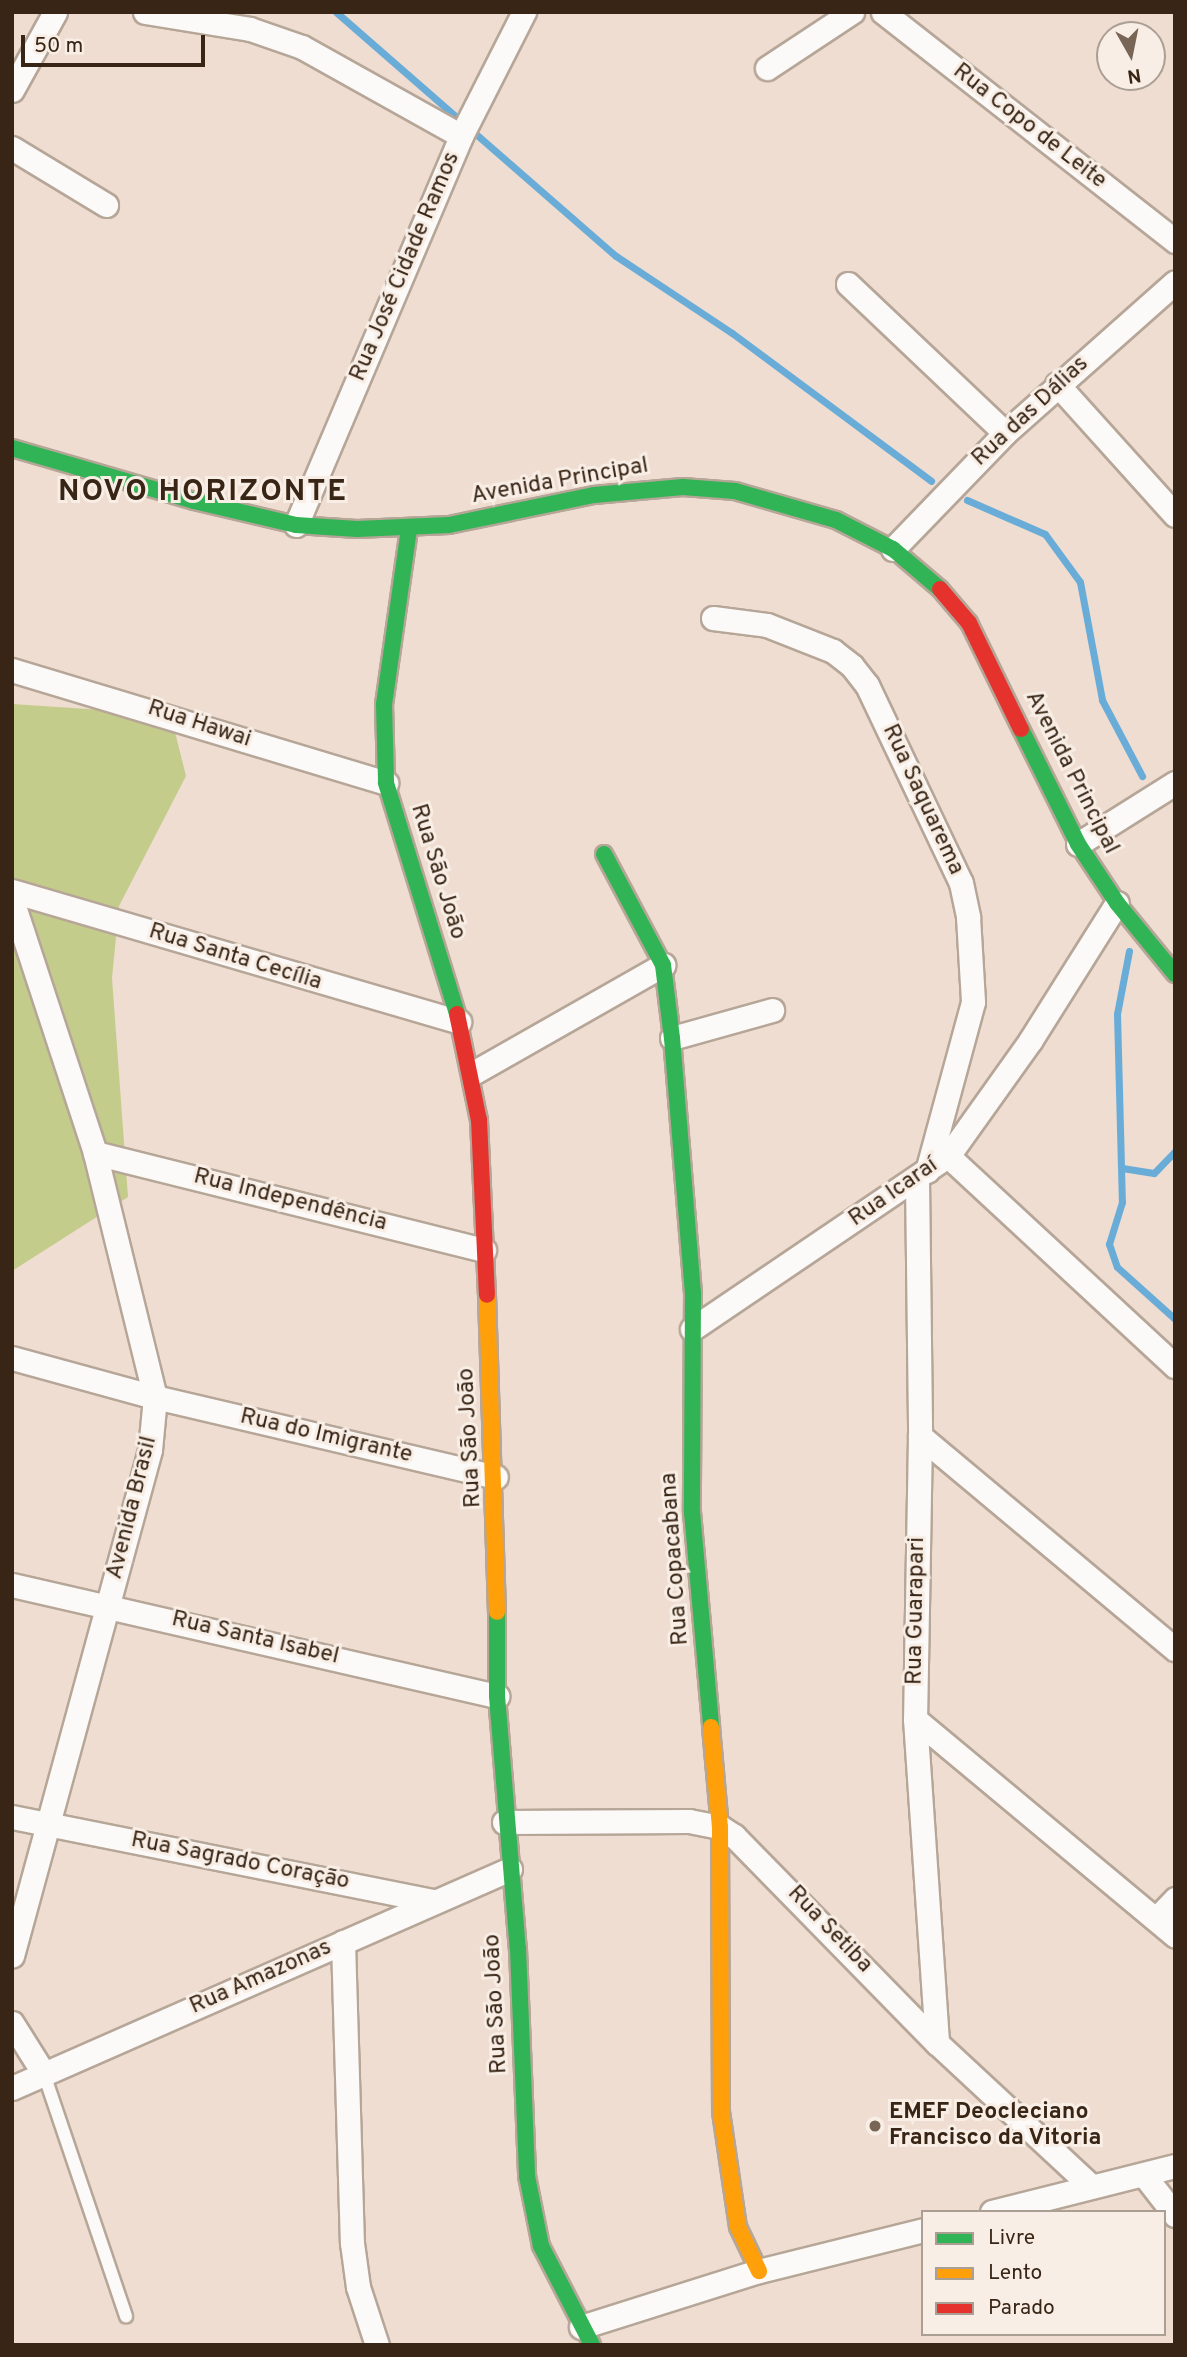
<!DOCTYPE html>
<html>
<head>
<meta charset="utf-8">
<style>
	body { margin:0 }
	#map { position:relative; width:1187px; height:2357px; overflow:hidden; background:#eeddd0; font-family:Overpass,sans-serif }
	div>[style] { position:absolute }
	.green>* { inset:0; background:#c4cc8b }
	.stream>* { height:7px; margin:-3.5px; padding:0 3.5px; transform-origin:3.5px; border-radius:3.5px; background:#69acd8 }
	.roads { filter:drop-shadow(2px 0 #b6a698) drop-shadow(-2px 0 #b6a698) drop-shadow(0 2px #b6a698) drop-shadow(0 -2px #b6a698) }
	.lane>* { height:12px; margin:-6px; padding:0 6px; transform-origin:6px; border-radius:6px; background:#fcfaf8 }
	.street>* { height:23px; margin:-11.5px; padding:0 11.5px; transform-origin:11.5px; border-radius:11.5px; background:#fcfaf8 }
	.fast>* { height:16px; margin:-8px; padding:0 8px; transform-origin:8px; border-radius:8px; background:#30b455 }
	.slow>* { height:16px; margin:-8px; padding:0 8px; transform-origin:8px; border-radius:8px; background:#ff9f0a }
	.jam>* { height:16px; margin:-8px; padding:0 8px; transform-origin:8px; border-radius:8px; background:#e5322d }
	.dots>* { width:19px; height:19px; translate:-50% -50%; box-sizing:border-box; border:4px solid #f8eee5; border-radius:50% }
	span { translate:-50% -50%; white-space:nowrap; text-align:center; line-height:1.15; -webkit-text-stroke:6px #f8eee5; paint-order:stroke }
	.street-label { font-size:23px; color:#382515 }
	.poi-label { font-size:23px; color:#382515; font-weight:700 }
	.left { translate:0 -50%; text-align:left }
	.district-label { font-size:30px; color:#382515; font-weight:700; letter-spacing:2px }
	.frame { position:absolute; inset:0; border:14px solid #382515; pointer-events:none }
	.legend { position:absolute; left:921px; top:2210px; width:245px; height:126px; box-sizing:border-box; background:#f8eee5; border:2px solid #ab9e92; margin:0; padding:9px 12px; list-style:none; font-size:21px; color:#382515 }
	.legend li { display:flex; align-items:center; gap:14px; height:35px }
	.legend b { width:35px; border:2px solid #ab9e92 }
	.north { position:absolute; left:1096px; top:21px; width:70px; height:70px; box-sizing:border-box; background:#f8eee5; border:2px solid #ab9e92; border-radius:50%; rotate:171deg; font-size:19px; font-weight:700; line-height:28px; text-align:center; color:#382515 }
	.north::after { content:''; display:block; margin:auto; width:24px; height:32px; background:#786556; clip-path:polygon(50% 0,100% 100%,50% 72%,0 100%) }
	.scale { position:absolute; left:21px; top:35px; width:184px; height:32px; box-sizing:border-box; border:4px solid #382515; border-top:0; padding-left:9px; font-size:21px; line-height:24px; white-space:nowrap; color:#382515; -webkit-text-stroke:5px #f8eee5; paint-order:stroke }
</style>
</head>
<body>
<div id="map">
	<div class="green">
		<div style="clip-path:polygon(12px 704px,118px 711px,174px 728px,186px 776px,119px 906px,112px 978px,128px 1197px,12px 1271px)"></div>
	</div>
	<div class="stream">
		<div style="left:336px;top:12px;width:371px;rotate:41.1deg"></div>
		<div style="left:616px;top:256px;width:139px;rotate:33.6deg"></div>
		<div style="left:732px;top:333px;width:248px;rotate:36.6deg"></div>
		<div style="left:967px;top:500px;width:85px;rotate:23.6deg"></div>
		<div style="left:1045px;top:534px;width:59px;rotate:53.9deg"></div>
		<div style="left:1080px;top:582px;width:120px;rotate:79.4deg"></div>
		<div style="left:1102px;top:700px;width:86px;rotate:62.2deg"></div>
		<div style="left:1129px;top:951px;width:64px;rotate:100.8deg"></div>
		<div style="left:1117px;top:1014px;width:188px;rotate:88.5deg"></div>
		<div style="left:1122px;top:1202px;width:44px;rotate:107.2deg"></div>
		<div style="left:1109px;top:1244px;width:24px;rotate:71deg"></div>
		<div style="left:1117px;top:1267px;width:78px;rotate:41.9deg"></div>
		<div style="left:1122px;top:1168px;width:32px;rotate:9deg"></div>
		<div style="left:1154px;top:1173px;width:30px;rotate:-46deg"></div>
	</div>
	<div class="roads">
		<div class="lane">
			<div style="left:44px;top:2074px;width:256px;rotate:71.3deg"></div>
		</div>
		<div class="street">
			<div style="left:145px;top:12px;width:106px;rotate:9.2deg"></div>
			<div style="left:250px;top:29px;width:55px;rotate:19.1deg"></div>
			<div style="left:302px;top:47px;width:182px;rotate:29.2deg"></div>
			<div style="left:883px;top:12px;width:371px;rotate:38.1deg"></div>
			<div style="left:767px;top:68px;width:102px;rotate:-33.4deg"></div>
			<div style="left:12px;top:90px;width:89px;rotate:-61.1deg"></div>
			<div style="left:12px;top:148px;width:110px;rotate:31.2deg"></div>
			<div style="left:848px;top:284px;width:216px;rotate:43.5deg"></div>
			<div style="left:1057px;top:384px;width:176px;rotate:48deg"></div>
			<div style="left:296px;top:525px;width:423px;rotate:-67deg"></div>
			<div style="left:461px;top:136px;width:139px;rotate:-63.1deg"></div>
			<div style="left:893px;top:549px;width:161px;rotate:-46deg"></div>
			<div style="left:1005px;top:433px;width:227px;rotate:-41.6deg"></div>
			<div style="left:713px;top:618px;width:54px;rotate:7.4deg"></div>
			<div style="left:767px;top:625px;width:71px;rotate:21.5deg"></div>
			<div style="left:833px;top:651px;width:24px;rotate:38deg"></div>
			<div style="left:852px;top:666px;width:24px;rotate:52deg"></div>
			<div style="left:867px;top:685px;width:219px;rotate:64.6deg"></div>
			<div style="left:961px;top:883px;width:35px;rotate:78deg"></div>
			<div style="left:968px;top:917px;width:85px;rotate:86.6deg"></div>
			<div style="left:973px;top:1002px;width:175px;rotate:105.2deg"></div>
			<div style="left:12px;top:670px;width:391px;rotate:16.8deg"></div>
			<div style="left:1078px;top:844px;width:115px;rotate:-32.2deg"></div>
			<div style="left:12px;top:891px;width:466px;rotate:16.3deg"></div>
			<div style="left:12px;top:900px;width:266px;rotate:71.8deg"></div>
			<div style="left:95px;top:1153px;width:251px;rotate:76.2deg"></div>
			<div style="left:155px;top:1397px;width:53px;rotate:95.4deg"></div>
			<div style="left:150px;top:1450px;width:524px;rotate:105.26deg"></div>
			<div style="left:672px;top:1038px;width:104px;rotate:-15.6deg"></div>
			<div style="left:473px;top:1073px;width:219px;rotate:-29.6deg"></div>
			<div style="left:95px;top:1153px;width:401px;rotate:14deg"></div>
			<div style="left:948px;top:1156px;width:309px;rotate:42.8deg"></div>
			<div style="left:917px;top:1179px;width:257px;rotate:89.3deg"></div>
			<div style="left:920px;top:1436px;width:283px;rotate:91deg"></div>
			<div style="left:915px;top:1719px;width:325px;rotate:86.1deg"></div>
			<div style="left:692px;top:1329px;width:309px;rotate:-34.1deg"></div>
			<div style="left:948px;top:1156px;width:141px;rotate:-54.5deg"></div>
			<div style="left:1030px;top:1041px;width:163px;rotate:-57.8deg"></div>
			<div style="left:12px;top:1358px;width:148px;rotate:15.3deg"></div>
			<div style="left:155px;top:1397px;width:350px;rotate:13.2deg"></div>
			<div style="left:920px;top:1436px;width:332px;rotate:39.9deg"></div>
			<div style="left:12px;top:1585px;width:498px;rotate:12.9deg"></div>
			<div style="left:915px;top:1719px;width:339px;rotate:39.8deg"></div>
			<div style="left:12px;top:1817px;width:429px;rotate:11.3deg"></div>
			<div style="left:504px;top:1822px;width:185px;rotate:-0.3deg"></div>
			<div style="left:689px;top:1821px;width:32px;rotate:11deg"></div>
			<div style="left:720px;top:1827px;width:17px;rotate:33deg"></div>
			<div style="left:734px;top:1836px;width:290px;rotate:45.6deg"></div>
			<div style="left:937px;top:2043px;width:210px;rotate:42.9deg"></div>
			<div style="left:1156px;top:1919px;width:28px;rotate:-46deg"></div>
			<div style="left:343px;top:1942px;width:301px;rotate:88.3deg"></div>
			<div style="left:352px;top:2243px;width:44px;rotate:82.2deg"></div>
			<div style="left:358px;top:2287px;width:61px;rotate:71.9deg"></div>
			<div style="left:12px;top:2023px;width:60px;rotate:57.9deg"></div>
			<div style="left:12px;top:2088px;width:544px;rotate:-23.74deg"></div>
			<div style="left:1144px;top:2175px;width:51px;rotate:52.2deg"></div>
			<div style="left:992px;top:2212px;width:189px;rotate:-14.1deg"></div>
			<div style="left:581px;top:2327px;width:187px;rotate:-17.5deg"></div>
			<div style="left:759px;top:2271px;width:169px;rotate:-14deg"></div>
		</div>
		<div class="fast">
			<div style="left:12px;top:448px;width:190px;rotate:16.2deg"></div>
			<div style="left:194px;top:501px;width:105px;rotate:13.2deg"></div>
			<div style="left:296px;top:525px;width:61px;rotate:3.8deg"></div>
			<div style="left:357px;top:529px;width:92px;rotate:-2.5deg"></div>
			<div style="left:449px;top:525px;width:148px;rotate:-11.7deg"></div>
			<div style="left:594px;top:495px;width:89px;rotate:-5.1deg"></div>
			<div style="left:683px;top:487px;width:52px;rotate:4.4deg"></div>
			<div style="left:735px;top:491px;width:105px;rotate:16deg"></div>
			<div style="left:836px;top:520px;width:64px;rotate:27deg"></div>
			<div style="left:893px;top:549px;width:62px;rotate:40.4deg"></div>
			<div style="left:409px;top:529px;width:177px;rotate:98.1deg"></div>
			<div style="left:384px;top:704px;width:79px;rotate:88.5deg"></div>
			<div style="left:386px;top:783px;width:242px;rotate:72.9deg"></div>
			<div style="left:1021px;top:729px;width:128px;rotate:63.6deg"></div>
			<div style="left:1078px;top:844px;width:71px;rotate:56.5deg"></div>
			<div style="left:1117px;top:903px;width:92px;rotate:50.8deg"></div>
			<div style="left:604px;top:854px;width:126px;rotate:62deg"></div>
			<div style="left:663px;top:965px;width:74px;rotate:83deg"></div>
			<div style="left:672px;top:1038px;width:257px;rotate:85.3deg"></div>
			<div style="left:693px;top:1294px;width:218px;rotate:90.3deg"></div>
			<div style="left:692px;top:1512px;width:216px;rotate:84.9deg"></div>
			<div style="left:497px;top:1612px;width:84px;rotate:90deg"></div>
			<div style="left:497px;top:1696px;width:254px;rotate:85.3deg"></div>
			<div style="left:518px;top:1949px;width:227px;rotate:87.7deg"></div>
			<div style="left:527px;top:2176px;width:71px;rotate:78.7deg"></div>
			<div style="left:541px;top:2246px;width:111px;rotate:62.7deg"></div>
		</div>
		<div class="slow">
			<div style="left:487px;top:1295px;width:317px;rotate:88.2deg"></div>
			<div style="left:711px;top:1727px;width:100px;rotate:84.9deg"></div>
			<div style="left:720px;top:1827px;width:285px;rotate:89.8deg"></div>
			<div style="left:721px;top:2112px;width:116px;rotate:81.6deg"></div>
			<div style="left:738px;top:2227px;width:49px;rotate:64.5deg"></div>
		</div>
		<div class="jam">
			<div style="left:940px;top:589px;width:45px;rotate:49.5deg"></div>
			<div style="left:969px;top:623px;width:118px;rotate:63.9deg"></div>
			<div style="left:457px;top:1014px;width:108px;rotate:78.3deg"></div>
			<div style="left:479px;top:1120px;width:175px;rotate:87.4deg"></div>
		</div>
	</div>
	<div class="dots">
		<div style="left:875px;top:2126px;background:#786556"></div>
	</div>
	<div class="street-label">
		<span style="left:1029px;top:127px;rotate:38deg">Rua Copo de Leite</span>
		<span style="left:406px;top:267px;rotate:-67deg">Rua José Cidade Ramos</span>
		<span style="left:1031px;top:412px;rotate:-43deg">Rua das Dálias</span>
		<span style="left:560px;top:482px;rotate:-10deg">Avenida Principal</span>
		<span style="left:199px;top:725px;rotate:18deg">Rua Hawai</span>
		<span style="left:1071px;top:773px;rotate:63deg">Avenida Principal</span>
		<span style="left:922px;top:800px;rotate:65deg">Rua Saquarema</span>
		<span style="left:437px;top:872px;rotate:73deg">Rua São João</span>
		<span style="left:235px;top:958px;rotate:17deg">Rua Santa Cecília</span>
		<span style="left:894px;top:1193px;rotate:-35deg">Rua Icaraí</span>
		<span style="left:290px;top:1201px;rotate:14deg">Rua Independência</span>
		<span style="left:326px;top:1437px;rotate:13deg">Rua do Imigrante</span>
		<span style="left:471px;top:1438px;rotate:-93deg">Rua São João</span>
		<span style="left:133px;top:1508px;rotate:-76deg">Avenida Brasil</span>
		<span style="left:676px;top:1559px;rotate:-94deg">Rua Copacabana</span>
		<span style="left:917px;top:1611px;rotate:-89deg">Rua Guarapari</span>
		<span style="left:255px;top:1639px;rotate:13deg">Rua Santa Isabel</span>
		<span style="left:240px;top:1862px;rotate:11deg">Rua Sagrado Coração</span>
		<span style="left:829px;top:1930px;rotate:46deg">Rua Setiba</span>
		<span style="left:261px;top:1978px;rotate:-24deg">Rua Amazonas</span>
		<span style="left:497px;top:2004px;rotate:-93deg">Rua São João</span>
	</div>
	<div class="poi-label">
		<span class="left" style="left:889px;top:2126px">EMEF Deocleciano<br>Francisco da Vitoria</span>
	</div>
	<div class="district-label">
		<span style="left:203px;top:493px">NOVO HORIZONTE</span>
	</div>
	<div class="frame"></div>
	<ul class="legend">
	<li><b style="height:9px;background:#30b455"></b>Livre</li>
	<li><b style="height:9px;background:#ff9f0a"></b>Lento</li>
	<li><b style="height:9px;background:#e5322d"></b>Parado</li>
	</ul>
	<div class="north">N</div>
	<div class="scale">50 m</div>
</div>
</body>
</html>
